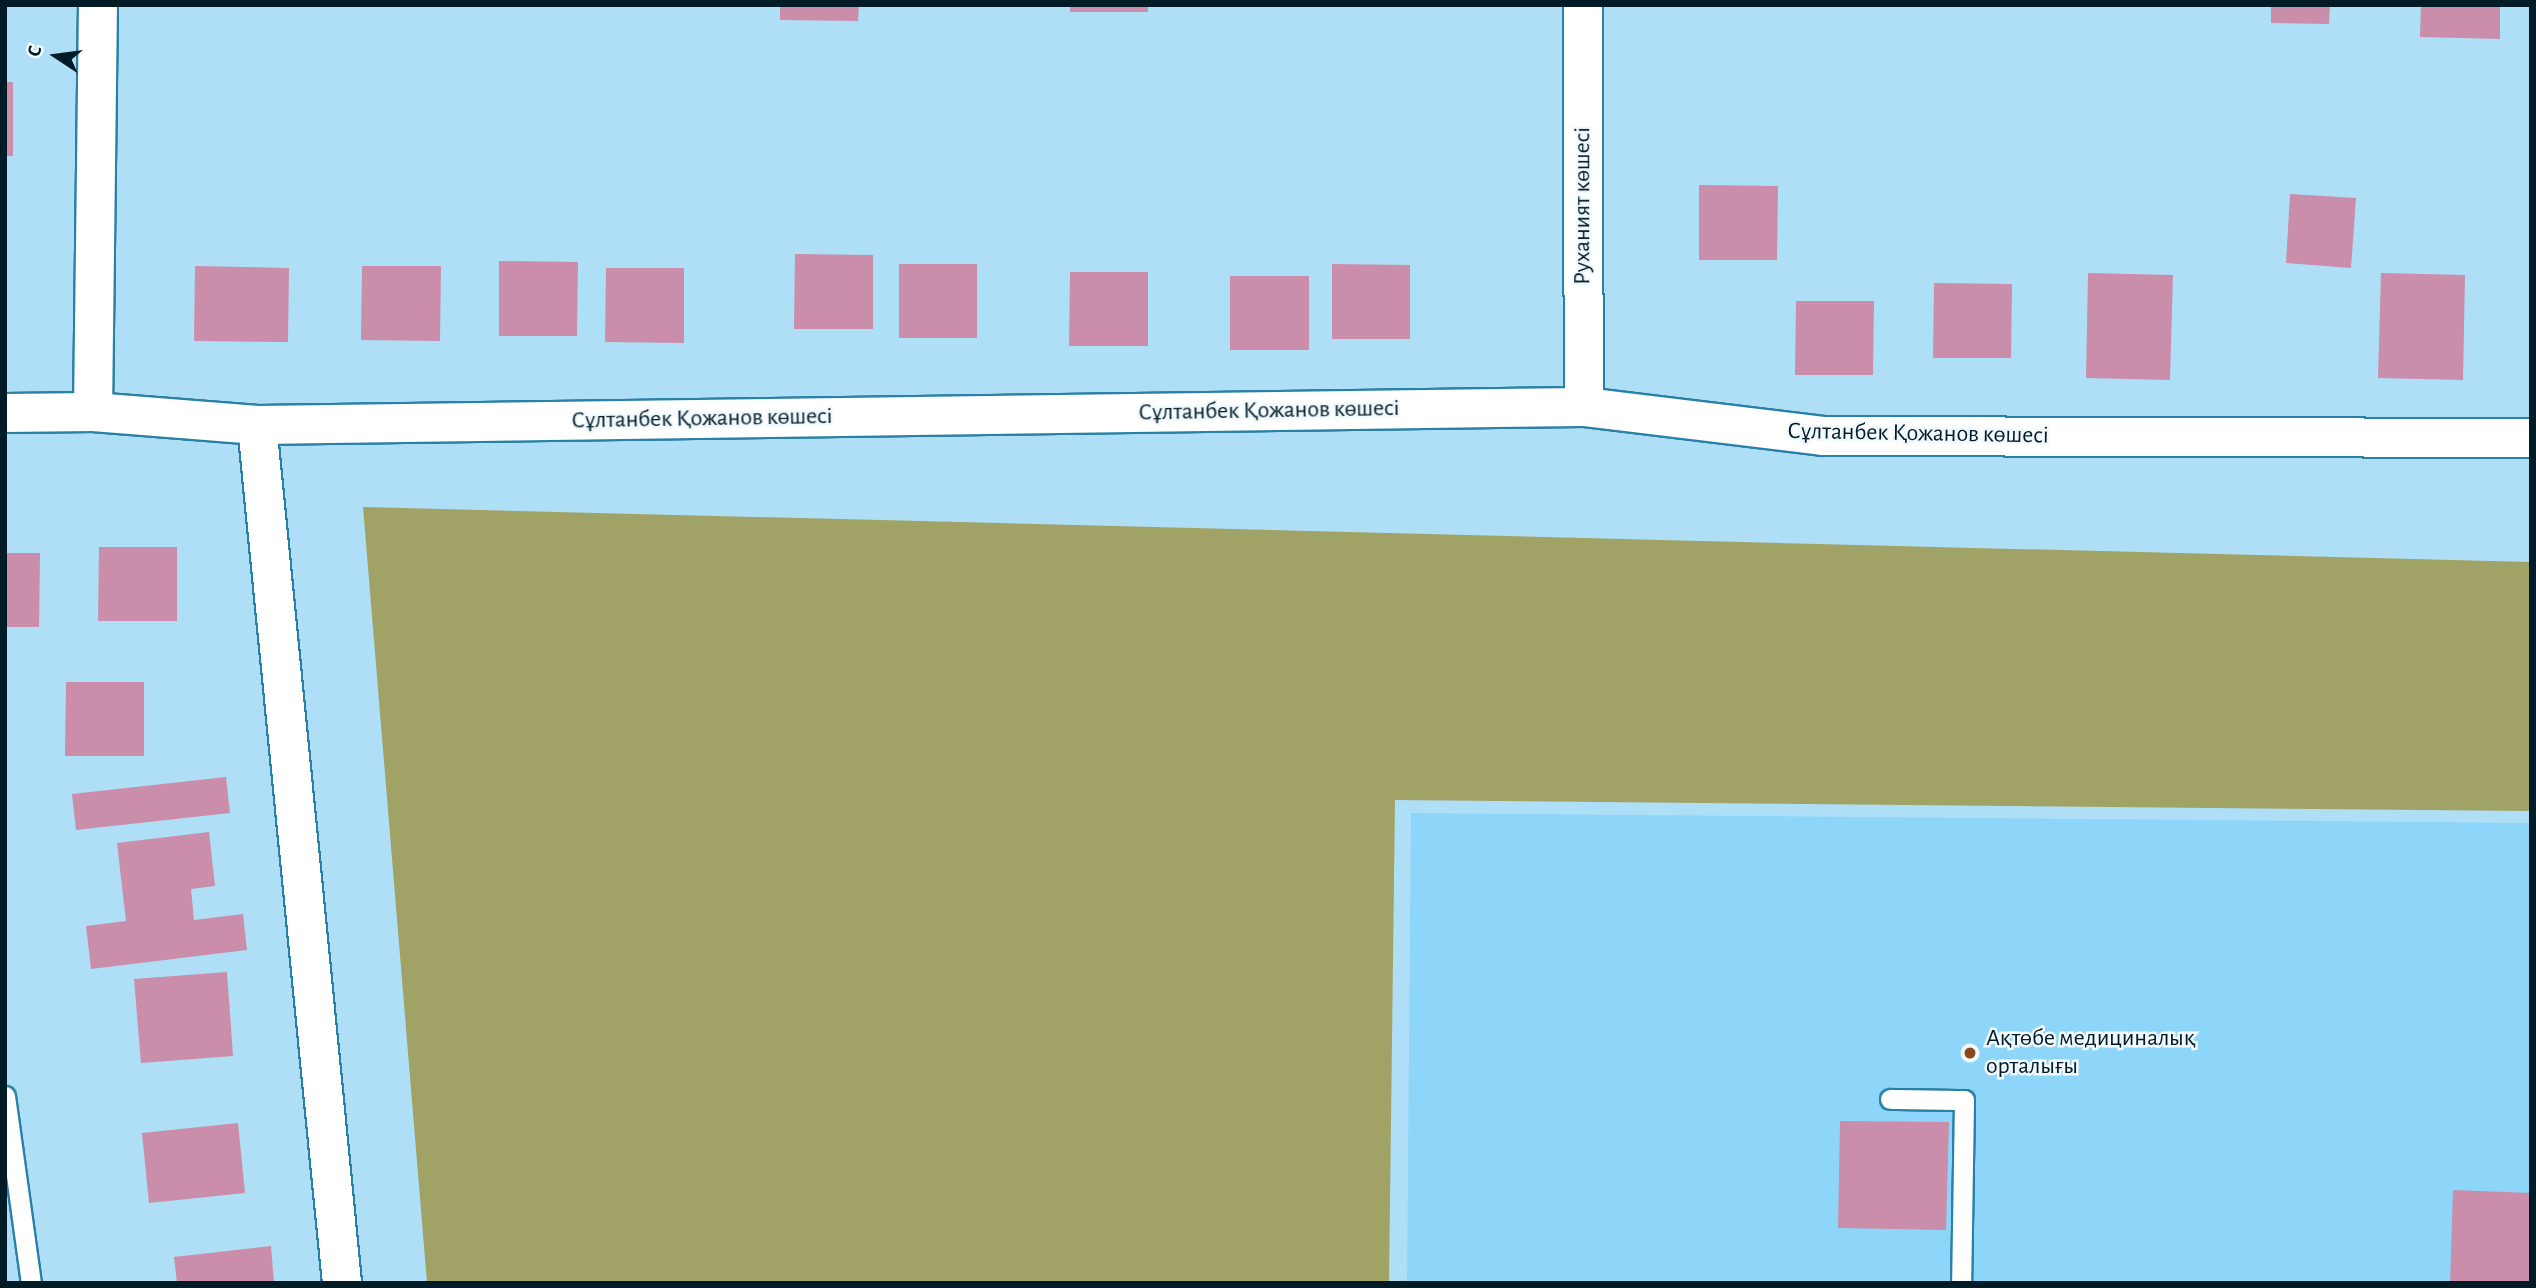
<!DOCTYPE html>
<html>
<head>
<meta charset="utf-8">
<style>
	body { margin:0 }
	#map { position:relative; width:2536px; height:1288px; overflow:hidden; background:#afdff6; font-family:"Alegreya Sans",sans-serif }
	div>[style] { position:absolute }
	.built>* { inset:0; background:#8ed6f9 }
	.forest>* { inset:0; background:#a1a366 }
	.building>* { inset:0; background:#ca8daa }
	.roads { filter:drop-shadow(2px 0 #2881a6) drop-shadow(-2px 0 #2881a6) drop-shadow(0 2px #2881a6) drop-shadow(0 -2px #2881a6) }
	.service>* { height:19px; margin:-9.5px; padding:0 9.5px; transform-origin:9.5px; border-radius:9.5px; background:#fff }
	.minor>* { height:38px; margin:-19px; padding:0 19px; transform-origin:19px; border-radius:19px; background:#fff }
	.dots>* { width:19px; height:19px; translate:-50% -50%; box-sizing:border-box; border:4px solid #f1f9fd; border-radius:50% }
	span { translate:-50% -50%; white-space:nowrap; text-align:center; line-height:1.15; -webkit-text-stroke:5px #f1f9fd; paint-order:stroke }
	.street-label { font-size:24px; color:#021c27 }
	.poi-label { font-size:24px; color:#021c27 }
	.left { translate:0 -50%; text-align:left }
	.frame { position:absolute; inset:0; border:7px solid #021c27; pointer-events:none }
	.north { position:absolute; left:21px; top:21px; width:70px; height:70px; -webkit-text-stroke:5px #f1f9fd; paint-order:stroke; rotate:283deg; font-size:19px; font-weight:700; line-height:28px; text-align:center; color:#021c27 }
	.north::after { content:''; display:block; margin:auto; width:24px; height:32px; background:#021c27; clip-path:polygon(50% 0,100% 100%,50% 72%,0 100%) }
</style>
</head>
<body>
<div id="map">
	<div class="built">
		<div style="clip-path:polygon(1411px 813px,2531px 823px,2531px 1283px,1407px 1283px)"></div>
	</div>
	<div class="forest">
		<div style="clip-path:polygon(363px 507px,2531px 562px,2531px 811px,1395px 800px,1389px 1283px,427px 1283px)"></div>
	</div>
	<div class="building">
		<div style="clip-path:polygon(780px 5px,859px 5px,858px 21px,780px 20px)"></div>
		<div style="clip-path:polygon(1070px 5px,1148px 5px,1148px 12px,1070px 12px)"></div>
		<div style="clip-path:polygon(2271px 5px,2330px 5px,2329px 24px,2271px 23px)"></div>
		<div style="clip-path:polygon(2421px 5px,2500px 5px,2500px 39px,2420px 37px)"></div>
		<div style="clip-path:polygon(5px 82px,13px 82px,13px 156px,5px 156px)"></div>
		<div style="clip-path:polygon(1699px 185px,1778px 186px,1777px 260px,1699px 260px)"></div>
		<div style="clip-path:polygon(2290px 194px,2356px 198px,2351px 268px,2286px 263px)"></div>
		<div style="clip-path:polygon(795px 254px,873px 255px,873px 329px,794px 329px)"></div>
		<div style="clip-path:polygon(499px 261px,578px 262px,577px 336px,499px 336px)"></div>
		<div style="clip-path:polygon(899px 264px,977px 264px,977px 338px,899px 338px)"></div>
		<div style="clip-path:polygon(1332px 264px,1410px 265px,1410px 339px,1332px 339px)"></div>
		<div style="clip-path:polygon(195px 266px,289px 268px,288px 342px,194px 341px)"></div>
		<div style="clip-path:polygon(362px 266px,441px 266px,440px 341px,361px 340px)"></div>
		<div style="clip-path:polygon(606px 268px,684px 268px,684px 343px,605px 342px)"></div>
		<div style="clip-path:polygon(1070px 272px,1148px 272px,1148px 346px,1069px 346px)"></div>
		<div style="clip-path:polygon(2088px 273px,2173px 275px,2170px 380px,2086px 378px)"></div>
		<div style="clip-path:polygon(2381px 273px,2465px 275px,2463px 380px,2378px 378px)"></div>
		<div style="clip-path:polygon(1230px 276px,1309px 276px,1309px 350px,1230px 350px)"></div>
		<div style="clip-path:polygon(1934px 283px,2012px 284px,2011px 358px,1933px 358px)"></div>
		<div style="clip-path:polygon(1796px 301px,1874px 301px,1873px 375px,1795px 375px)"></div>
		<div style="clip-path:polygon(99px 547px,177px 547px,177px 621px,98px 621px)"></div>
		<div style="clip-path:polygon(5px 553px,40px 553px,39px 627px,5px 627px)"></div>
		<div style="clip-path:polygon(66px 682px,144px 682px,144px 756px,65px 756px)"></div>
		<div style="clip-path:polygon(226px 777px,230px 813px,76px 830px,72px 794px)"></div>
		<div style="clip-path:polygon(209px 832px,215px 886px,191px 889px,194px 920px,243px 914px,247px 950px,91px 969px,86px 926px,126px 921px,117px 843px)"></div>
		<div style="clip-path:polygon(227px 972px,233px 1056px,141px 1063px,134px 979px)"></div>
		<div style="clip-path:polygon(1840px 1121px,1949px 1122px,1946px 1230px,1838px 1228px)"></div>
		<div style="clip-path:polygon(238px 1123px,245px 1193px,149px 1203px,142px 1133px)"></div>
		<div style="clip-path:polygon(2453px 1190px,2531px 1193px,2531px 1283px,2450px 1283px)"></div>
		<div style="clip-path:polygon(271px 1246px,274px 1283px,177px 1283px,174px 1257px)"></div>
	</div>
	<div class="roads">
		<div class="service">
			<div style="left:5px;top:1096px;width:189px;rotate:82.1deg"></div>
			<div style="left:1890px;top:1099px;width:74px;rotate:0.8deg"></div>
			<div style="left:1964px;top:1100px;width:183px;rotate:90.9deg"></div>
		</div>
		<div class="minor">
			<div style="left:1583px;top:5px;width:402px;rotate:89.9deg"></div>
			<div style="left:93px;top:412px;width:407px;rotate:-89.3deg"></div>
			<div style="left:5px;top:413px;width:88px;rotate:-0.7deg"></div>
			<div style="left:93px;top:412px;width:165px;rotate:4.5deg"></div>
			<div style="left:257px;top:425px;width:1327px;rotate:-0.78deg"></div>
			<div style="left:1584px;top:407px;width:240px;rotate:6.9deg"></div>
			<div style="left:1822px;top:436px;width:709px;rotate:0.16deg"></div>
			<div style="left:257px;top:425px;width:862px;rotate:84.34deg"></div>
		</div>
	</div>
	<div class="dots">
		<div style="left:1970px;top:1053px;background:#8b461b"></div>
	</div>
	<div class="street-label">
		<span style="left:1583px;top:206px;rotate:-90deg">Руханият көшесі</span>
		<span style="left:1269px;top:411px;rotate:-1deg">Сұлтанбек Қожанов көшесі</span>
		<span style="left:702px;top:419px;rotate:-1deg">Сұлтанбек Қожанов көшесі</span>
		<span style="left:1918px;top:434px;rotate:1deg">Сұлтанбек Қожанов көшесі</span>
	</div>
	<div class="poi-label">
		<span class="left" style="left:1986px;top:1053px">Ақтөбе медициналық<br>орталығы</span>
	</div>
	<div class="frame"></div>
	<div class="north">С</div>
</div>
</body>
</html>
